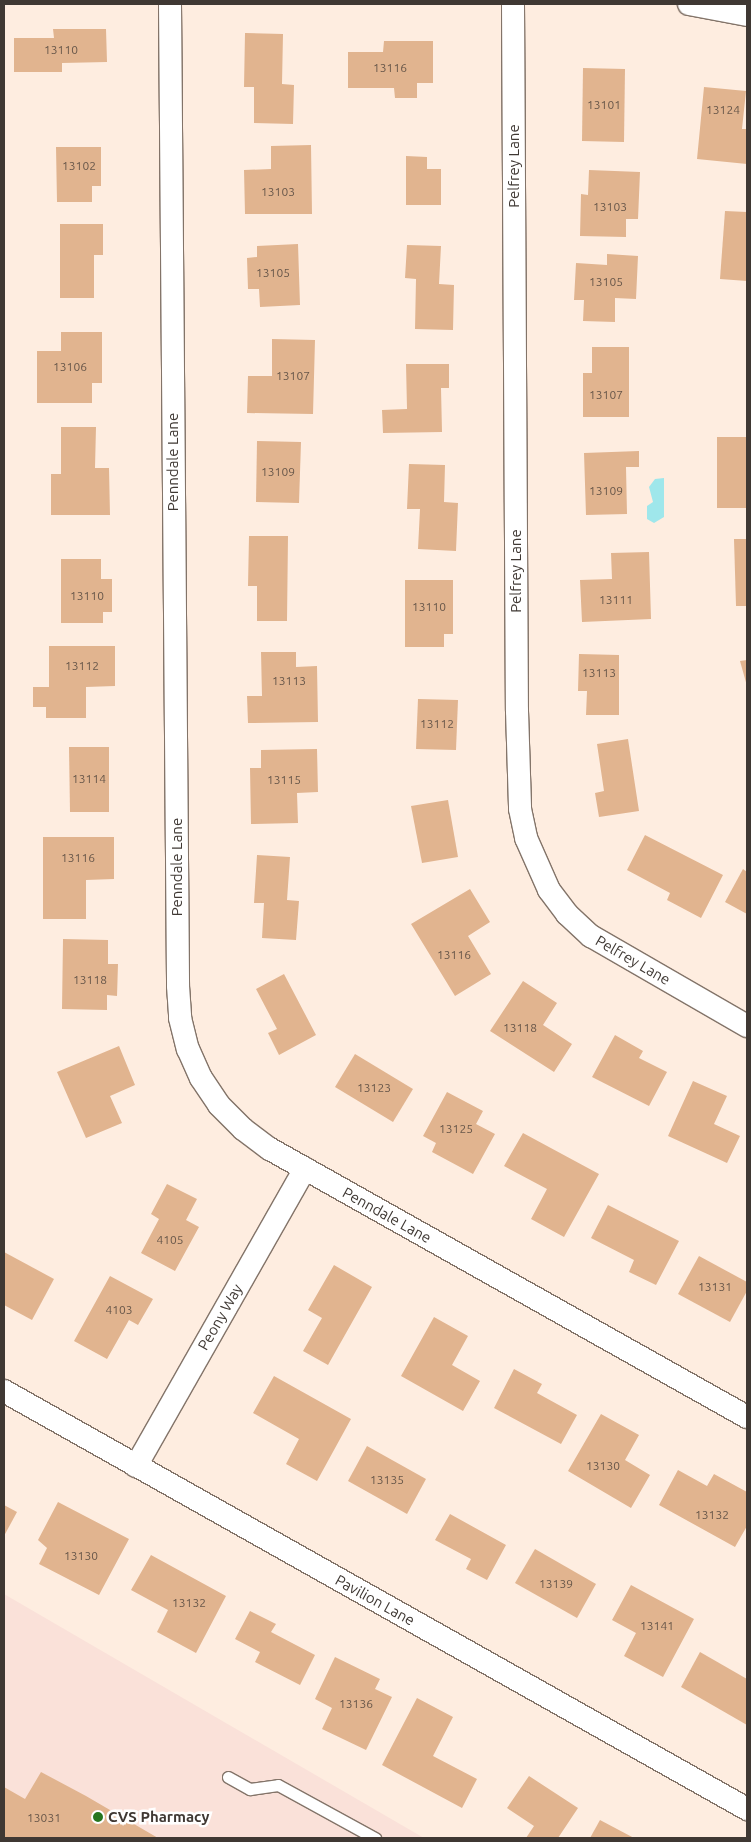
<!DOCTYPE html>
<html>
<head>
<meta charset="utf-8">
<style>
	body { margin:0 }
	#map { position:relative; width:751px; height:1842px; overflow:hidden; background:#feede0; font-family:Ubuntu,sans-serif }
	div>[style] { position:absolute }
	.commercial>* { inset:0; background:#fae1d9 }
	.water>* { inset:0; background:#9fe7eb }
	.building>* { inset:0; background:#e1b48f }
	.roads { filter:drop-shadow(1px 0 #837469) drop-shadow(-1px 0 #837469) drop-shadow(0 1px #837469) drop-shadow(0 -1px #837469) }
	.service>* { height:11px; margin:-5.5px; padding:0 5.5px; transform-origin:5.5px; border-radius:5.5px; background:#fff }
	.minor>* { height:22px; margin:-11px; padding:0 11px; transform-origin:11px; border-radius:11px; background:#fff }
	.dots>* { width:14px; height:14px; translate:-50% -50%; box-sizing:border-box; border:2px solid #fff; border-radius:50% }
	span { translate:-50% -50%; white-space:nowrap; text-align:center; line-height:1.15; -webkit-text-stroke:5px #fff; paint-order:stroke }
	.number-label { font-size:12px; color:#68574a }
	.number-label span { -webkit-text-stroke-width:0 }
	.street-label { font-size:15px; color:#3f3833 }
	.poi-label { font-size:15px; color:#3f3833; font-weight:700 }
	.left { translate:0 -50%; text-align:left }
	.frame { position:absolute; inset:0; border:5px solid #3f3833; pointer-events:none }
</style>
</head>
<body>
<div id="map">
	<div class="commercial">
		<div style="clip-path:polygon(4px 1594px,424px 1838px,4px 1838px)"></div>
	</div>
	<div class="water">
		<div style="clip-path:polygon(664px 478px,664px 517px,654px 523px,647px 519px,647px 506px,653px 502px,649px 487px,655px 479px)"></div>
	</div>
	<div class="building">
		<div style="clip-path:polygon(53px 29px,106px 29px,107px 62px,62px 63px,62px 72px,14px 72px,14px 38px,54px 38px)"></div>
		<div style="clip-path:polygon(245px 33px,283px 34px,282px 84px,294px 85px,293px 124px,254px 123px,254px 87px,244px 87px)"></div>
		<div style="clip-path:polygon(384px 41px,433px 41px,433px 83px,417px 83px,417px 98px,395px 98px,394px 88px,348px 88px,348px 52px,383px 52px)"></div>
		<div style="clip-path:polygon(583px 68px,625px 69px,624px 142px,582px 141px)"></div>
		<div style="clip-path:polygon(704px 87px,746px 91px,742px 129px,747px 129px,747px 164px,697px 159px)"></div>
		<div style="clip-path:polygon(311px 145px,312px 214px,245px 214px,244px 170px,271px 169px,271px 146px)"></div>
		<div style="clip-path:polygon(56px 147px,101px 147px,101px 186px,92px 186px,92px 202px,57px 202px)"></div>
		<div style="clip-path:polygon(406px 156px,427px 157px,427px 169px,441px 169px,441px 205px,406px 205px)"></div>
		<div style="clip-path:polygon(589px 170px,640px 172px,638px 219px,626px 219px,626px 237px,580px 236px,581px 194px,588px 195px)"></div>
		<div style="clip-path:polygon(725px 211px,747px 212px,747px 281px,720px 279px)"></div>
		<div style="clip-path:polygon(60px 224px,103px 224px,103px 255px,94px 255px,94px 298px,60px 298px)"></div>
		<div style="clip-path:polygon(298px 244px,300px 305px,260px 307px,259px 289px,248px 289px,247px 258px,257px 257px,257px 246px)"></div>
		<div style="clip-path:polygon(407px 245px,441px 246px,439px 284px,454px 285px,453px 330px,415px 329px,416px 279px,405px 278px)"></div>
		<div style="clip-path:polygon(607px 254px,638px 256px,636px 299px,615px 298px,615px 322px,583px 321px,584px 300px,574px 300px,576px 263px,607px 265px)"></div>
		<div style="clip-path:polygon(61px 332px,102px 332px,102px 383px,92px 383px,92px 403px,37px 403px,37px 351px,61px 351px)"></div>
		<div style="clip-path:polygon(272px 339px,315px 340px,313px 414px,247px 413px,248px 376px,272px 376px)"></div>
		<div style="clip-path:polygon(592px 347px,629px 347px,629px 417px,583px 417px,583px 373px,592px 373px)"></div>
		<div style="clip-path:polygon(406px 364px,449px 364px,449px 388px,441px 388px,442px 432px,383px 433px,382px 410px,407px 409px)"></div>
		<div style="clip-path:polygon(61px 427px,96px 427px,95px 468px,109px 468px,110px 515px,51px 515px,51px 474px,61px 474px)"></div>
		<div style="clip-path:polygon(717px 437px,747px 437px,747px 508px,717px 508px)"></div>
		<div style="clip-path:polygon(257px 441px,301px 442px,299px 503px,256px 502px)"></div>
		<div style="clip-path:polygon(639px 451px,639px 467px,626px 467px,627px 514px,586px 515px,584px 453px)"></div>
		<div style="clip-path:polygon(409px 464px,445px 465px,444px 502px,458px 503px,456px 551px,418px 549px,420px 509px,407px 509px)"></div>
		<div style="clip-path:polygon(249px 536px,288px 536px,287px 621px,257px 621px,257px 586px,248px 586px)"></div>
		<div style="clip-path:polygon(734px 539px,747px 539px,747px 606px,736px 606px)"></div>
		<div style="clip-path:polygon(649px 552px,651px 619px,582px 622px,580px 580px,612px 579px,611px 553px)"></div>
		<div style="clip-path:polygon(61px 559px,101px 559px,101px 579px,112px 579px,112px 612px,103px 612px,103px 623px,61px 623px)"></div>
		<div style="clip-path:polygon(405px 580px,453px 580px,453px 634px,444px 634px,444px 647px,405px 647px)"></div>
		<div style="clip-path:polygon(49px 646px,115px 646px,115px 686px,86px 687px,86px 718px,46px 718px,46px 707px,33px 707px,33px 687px,49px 687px)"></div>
		<div style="clip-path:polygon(261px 652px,296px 652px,296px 667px,317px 666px,318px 722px,248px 723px,247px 696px,262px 696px)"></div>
		<div style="clip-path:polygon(579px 654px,619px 655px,619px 715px,586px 715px,587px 691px,578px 691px)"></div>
		<div style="clip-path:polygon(747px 660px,747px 686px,740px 661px)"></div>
		<div style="clip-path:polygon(418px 699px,458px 700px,456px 750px,416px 749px)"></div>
		<div style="clip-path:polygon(628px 739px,639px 811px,599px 817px,595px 793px,604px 791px,597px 744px)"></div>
		<div style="clip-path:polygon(69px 747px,109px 747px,109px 812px,70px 812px)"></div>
		<div style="clip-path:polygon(317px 749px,318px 792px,297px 793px,298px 823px,251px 824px,250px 768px,261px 768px,261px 750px)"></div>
		<div style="clip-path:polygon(448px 800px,458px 857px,422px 863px,411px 806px)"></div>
		<div style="clip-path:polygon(645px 835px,723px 875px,701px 918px,667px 900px,670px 893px,627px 870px)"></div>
		<div style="clip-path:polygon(43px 837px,114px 837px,114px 879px,86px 880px,86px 919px,43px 919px)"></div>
		<div style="clip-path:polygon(257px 855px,290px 857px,287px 900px,299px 901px,296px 940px,262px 938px,264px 903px,254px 903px)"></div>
		<div style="clip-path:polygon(743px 869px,747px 872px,747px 914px,725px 902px)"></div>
		<div style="clip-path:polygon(470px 889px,490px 922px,468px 936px,491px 974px,455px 996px,411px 924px)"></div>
		<div style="clip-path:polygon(63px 939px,108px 940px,108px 964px,118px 964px,117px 996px,107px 995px,107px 1010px,62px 1009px)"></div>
		<div style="clip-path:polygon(284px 974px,316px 1035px,279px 1055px,268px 1033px,277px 1029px,256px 989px)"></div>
		<div style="clip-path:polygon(523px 981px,557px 1003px,543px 1025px,572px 1044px,554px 1072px,490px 1031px)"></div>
		<div style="clip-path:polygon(615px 1035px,643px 1051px,639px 1058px,667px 1072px,649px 1106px,592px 1077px)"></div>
		<div style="clip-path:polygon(119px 1046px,135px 1085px,110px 1096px,122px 1123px,86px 1138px,57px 1072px)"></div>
		<div style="clip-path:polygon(355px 1054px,413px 1089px,393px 1122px,335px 1087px)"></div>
		<div style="clip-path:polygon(693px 1081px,727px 1096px,714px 1124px,740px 1136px,727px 1163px,668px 1136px)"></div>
		<div style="clip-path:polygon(447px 1092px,483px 1111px,476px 1124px,495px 1134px,473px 1174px,432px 1152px,436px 1143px,423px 1136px)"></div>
		<div style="clip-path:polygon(523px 1133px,599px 1174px,564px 1237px,531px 1219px,547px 1189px,504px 1166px)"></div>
		<div style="clip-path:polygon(167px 1184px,197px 1199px,186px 1220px,199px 1227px,175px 1271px,141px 1253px,159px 1219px,151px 1214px)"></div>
		<div style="clip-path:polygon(608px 1205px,679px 1241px,656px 1285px,629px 1272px,634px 1260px,591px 1238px)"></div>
		<div style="clip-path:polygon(4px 1252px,54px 1279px,32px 1320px,4px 1305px)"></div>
		<div style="clip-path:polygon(699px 1256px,747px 1282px,747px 1291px,730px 1322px,678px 1294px)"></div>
		<div style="clip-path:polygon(334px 1265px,372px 1287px,328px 1365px,303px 1351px,322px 1318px,308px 1310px)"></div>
		<div style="clip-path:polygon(110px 1276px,153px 1299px,138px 1325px,129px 1320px,107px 1359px,74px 1341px)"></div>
		<div style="clip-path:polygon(434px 1317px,468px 1336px,452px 1365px,480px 1381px,463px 1411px,401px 1376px)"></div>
		<div style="clip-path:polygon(514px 1369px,542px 1384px,537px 1393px,577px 1415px,561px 1444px,494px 1408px)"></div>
		<div style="clip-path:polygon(274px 1376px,351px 1419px,317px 1481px,286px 1464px,299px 1439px,253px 1413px)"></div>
		<div style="clip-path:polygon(601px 1414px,639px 1435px,625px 1460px,650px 1475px,631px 1508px,568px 1471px)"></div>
		<div style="clip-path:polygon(367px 1446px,426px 1479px,407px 1514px,348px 1481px)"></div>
		<div style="clip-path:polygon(678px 1470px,707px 1486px,714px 1474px,747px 1492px,747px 1526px,735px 1547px,659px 1505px)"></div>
		<div style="clip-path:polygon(58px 1502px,129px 1539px,99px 1595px,39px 1564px,47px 1548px,38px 1540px)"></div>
		<div style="clip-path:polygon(4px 1505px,17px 1512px,4px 1536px)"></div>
		<div style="clip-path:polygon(450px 1514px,506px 1545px,487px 1580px,466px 1569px,471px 1559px,435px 1540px)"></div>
		<div style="clip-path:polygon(535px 1549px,596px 1584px,577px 1618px,515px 1583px)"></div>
		<div style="clip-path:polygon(151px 1555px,226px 1596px,196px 1653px,157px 1632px,168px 1610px,131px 1590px)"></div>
		<div style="clip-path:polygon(631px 1585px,694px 1619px,663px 1677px,624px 1656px,636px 1633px,612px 1620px)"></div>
		<div style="clip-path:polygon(250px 1611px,276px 1624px,271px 1632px,315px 1655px,300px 1685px,255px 1662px,260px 1652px,235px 1639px)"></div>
		<div style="clip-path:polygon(700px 1652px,747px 1679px,747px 1725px,681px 1687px)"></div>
		<div style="clip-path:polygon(335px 1657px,380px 1679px,375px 1689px,392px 1697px,366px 1750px,322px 1729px,332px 1708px,315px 1699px)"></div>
		<div style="clip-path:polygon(417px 1698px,453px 1717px,433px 1756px,477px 1779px,462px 1808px,382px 1765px)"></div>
		<div style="clip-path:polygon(41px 1772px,86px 1796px,158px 1838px,4px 1838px,4px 1787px,25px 1799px)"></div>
		<div style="clip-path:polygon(529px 1776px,578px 1808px,558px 1838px,526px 1838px,534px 1826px,507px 1808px)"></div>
		<div style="clip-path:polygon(600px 1820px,634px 1838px,590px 1838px)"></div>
	</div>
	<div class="roads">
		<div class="service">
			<div style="left:228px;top:1777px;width:25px;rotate:29deg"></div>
			<div style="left:250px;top:1789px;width:28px;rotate:-8deg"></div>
			<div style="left:278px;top:1785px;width:111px;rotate:28.7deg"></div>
		</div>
		<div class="minor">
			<div style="left:170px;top:4px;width:982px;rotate:89.53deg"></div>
			<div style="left:178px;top:986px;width:32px;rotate:86deg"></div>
			<div style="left:180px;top:1018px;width:32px;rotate:76deg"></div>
			<div style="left:188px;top:1049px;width:32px;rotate:66deg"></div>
			<div style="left:201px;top:1078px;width:32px;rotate:56deg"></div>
			<div style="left:219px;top:1105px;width:34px;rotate:45deg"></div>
			<div style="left:243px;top:1129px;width:34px;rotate:37deg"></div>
			<div style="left:270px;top:1149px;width:547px;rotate:29.33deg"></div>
			<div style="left:513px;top:4px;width:707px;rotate:89.68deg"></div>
			<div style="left:517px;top:711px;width:98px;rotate:88.2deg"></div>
			<div style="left:520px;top:809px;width:30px;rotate:78deg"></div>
			<div style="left:526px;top:838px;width:57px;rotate:66.1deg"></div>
			<div style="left:549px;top:890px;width:30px;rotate:53deg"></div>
			<div style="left:567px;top:914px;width:33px;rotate:43deg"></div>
			<div style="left:591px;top:936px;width:180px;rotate:30deg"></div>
			<div style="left:689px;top:4px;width:59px;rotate:10.7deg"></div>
			<div style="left:4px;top:1391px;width:853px;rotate:29.36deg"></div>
			<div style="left:136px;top:1466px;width:342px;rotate:-60.4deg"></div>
		</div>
	</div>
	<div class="dots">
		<div style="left:98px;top:1817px;background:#27761f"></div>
	</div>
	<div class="number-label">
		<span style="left:61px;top:50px">13110</span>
		<span style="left:390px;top:68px">13116</span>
		<span style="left:604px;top:105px">13101</span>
		<span style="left:723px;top:110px">13124</span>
		<span style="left:79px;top:166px">13102</span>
		<span style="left:278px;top:192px">13103</span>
		<span style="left:610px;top:207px">13103</span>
		<span style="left:273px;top:273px">13105</span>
		<span style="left:606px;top:282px">13105</span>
		<span style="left:70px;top:367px">13106</span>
		<span style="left:293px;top:376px">13107</span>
		<span style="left:606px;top:395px">13107</span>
		<span style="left:278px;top:472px">13109</span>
		<span style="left:606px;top:491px">13109</span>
		<span style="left:87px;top:596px">13110</span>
		<span style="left:616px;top:600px">13111</span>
		<span style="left:429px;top:607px">13110</span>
		<span style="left:82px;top:666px">13112</span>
		<span style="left:599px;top:673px">13113</span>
		<span style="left:289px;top:681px">13113</span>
		<span style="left:437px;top:724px">13112</span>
		<span style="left:89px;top:779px">13114</span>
		<span style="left:284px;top:780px">13115</span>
		<span style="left:78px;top:858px">13116</span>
		<span style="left:454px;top:955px">13116</span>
		<span style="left:90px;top:980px">13118</span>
		<span style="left:520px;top:1028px">13118</span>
		<span style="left:374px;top:1088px">13123</span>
		<span style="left:456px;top:1129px">13125</span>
		<span style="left:170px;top:1240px">4105</span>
		<span style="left:715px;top:1287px">13131</span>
		<span style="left:119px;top:1310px">4103</span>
		<span style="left:603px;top:1466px">13130</span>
		<span style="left:387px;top:1480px">13135</span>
		<span style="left:712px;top:1515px">13132</span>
		<span style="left:81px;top:1556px">13130</span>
		<span style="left:556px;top:1584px">13139</span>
		<span style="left:189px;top:1603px">13132</span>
		<span style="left:657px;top:1626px">13141</span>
		<span style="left:356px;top:1704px">13136</span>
		<span style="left:44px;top:1818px">13031</span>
	</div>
	<div class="street-label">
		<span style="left:514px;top:166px;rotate:-90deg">Pelfrey Lane</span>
		<span style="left:173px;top:462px;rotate:-90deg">Penndale Lane</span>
		<span style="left:516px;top:571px;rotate:-90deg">Pelfrey Lane</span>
		<span style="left:177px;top:867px;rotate:-90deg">Penndale Lane</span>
		<span style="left:633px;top:960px;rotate:30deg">Pelfrey Lane</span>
		<span style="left:387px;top:1215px;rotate:29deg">Penndale Lane</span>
		<span style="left:220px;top:1317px;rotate:-60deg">Peony Way</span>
		<span style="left:375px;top:1600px;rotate:29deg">Pavilion Lane</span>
	</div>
	<div class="poi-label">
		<span class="left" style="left:108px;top:1817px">CVS Pharmacy</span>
	</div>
	<div class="frame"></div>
</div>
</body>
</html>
